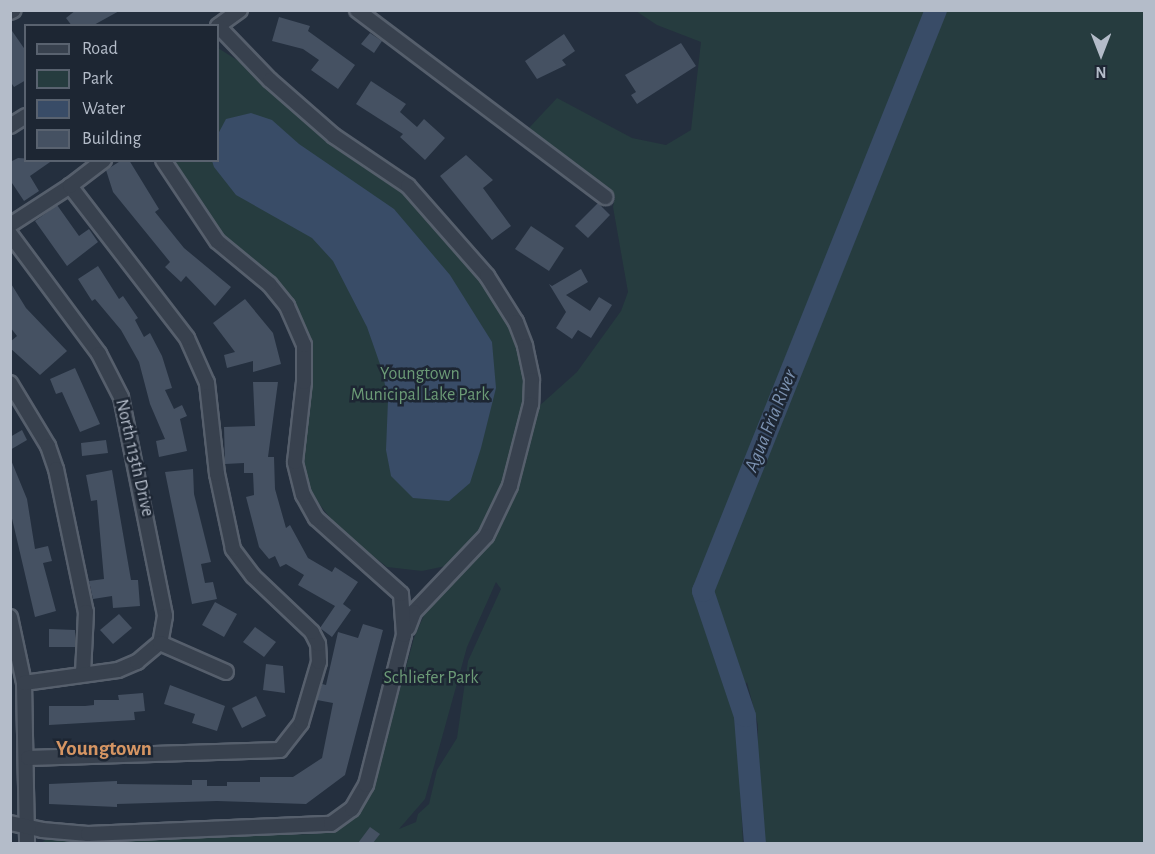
<!DOCTYPE html>
<html>
<head>
<meta charset="utf-8">
<style>
	body { margin:0 }
	#map { position:relative; width:1155px; height:854px; overflow:hidden; background:#242f3e; font-family:"Alegreya Sans",sans-serif }
	div>[style] { position:absolute }
	.green>* { inset:0; background:#263c3f }
	.water>* { inset:0; background:#394c67 }
	.river>* { height:22px; margin:-11px; padding:0 11px; transform-origin:11px; border-radius:11px; background:#394c67 }
	.building>* { inset:0; background:#455162 }
	.roads { filter:drop-shadow(2px 0 #565f6c) drop-shadow(-2px 0 #565f6c) drop-shadow(0 2px #565f6c) drop-shadow(0 -2px #565f6c) }
	.minor>* { height:14px; margin:-7px; padding:0 7px; transform-origin:7px; border-radius:7px; background:#38414e }
	span { translate:-50% -50%; white-space:nowrap; text-align:center; line-height:1.15; -webkit-text-stroke:5px #1d2633; paint-order:stroke }
	.park-label { font-size:18px; color:#6b9a76 }
	.street-label { font-size:18px; color:#b4bcc9 }
	.water-label { font-size:20px; color:#7c92b1; font-style:italic }
	.quarter-label { font-size:21px; color:#d59563; font-weight:700 }
	.frame { position:absolute; inset:0; border:12px solid #b4bcc9; pointer-events:none }
	.legend { position:absolute; left:24px; top:24px; width:195px; height:138px; box-sizing:border-box; background:#1d2633; border:2px solid #59626f; margin:0; padding:8px 10px; list-style:none; font-size:18px; color:#b4bcc9 }
	.legend li { display:flex; align-items:center; gap:12px; height:30px }
	.legend b { width:30px; border:2px solid #59626f }
	.north { position:absolute; left:1071px; top:24px; width:60px; height:60px; -webkit-text-stroke:4px #1d2633; paint-order:stroke; rotate:180deg; font-size:16px; font-weight:700; line-height:24px; text-align:center; color:#b4bcc9 }
	.north::after { content:''; display:block; margin:auto; width:21px; height:27px; background:#b4bcc9; clip-path:polygon(50% 0,100% 100%,50% 72%,0 100%) }
</style>
</head>
<body>
<div id="map">
	<div class="green">
		<div style="clip-path:polygon(evenodd,636px 11px,1144px 11px,1144px 843px,757px 843px,758px 725px,747px 682px,736px 700px,743px 843px,39px 844px,47px 839px,318px 834px,343px 826px,363px 807px,373px 788px,414px 638px,425px 613px,503px 523px,519px 482px,538px 407px,577px 372px,621px 311px,628px 292px,613px 207px,615px 196px,528px 129px,557px 98px,632px 138px,666px 145px,691px 130px,701px 42px,657px 25px,636px 11px,496px 582px,501px 589px,468px 661px,457px 738px,437px 770px,429px 804px,418px 814px,416px 822px,399px 829px,425px 799px,467px 647px,496px 582px)"></div>
		<div style="clip-path:polygon(218px 48px,256px 72px,315px 131px,388px 177px,406px 194px,484px 285px,511px 327px,525px 367px,526px 398px,503px 486px,489px 518px,446px 566px,422px 571px,387px 567px,341px 531px,311px 494px,304px 464px,313px 365px,306px 328px,288px 296px,222px 237px,197px 206px,172px 161px,218px 160px)"></div>
	</div>
	<div class="water">
		<div style="clip-path:polygon(251px 113px,272px 120px,299px 144px,394px 209px,450px 275px,492px 342px,496px 388px,481px 448px,470px 483px,449px 501px,413px 498px,391px 476px,386px 450px,388px 400px,382px 370px,367px 327px,333px 261px,312px 238px,236px 195px,214px 167px,212px 161px,218px 160px,218px 134px,226px 119px)"></div>
	</div>
	<div class="river">
		<div style="left:755px;top:844px;width:128px;rotate:-94.5deg"></div>
		<div style="left:745px;top:716px;width:132px;rotate:-108.6deg"></div>
		<div style="left:703px;top:591px;width:626px;rotate:-68.15deg"></div>
	</div>
	<div class="building">
		<div style="clip-path:polygon(76px 10px,121px 10px,92px 26px,72px 26px,66px 18px)"></div>
		<div style="clip-path:polygon(279px 17px,310px 26px,308px 31px,355px 65px,338px 89px,311px 70px,319px 60px,303px 49px,272px 41px)"></div>
		<div style="clip-path:polygon(10px 28px,26px 51px,26px 80px,14px 87px,10px 81px)"></div>
		<div style="clip-path:polygon(370px 33px,382px 41px,374px 53px,361px 44px)"></div>
		<div style="clip-path:polygon(564px 34px,575px 51px,562px 60px,566px 65px,537px 79px,525px 61px)"></div>
		<div style="clip-path:polygon(681px 43px,696px 66px,637px 104px,631px 95px,636px 92px,625px 75px)"></div>
		<div style="clip-path:polygon(371px 81px,406px 104px,400px 112px,417px 127px,424px 119px,445px 138px,425px 160px,400px 137px,403px 134px,356px 104px)"></div>
		<div style="clip-path:polygon(466px 155px,493px 180px,483px 188px,511px 226px,492px 240px,440px 176px)"></div>
		<div style="clip-path:polygon(18px 158px,53px 160px,30px 176px,39px 191px,24px 201px,10px 180px,10px 162px)"></div>
		<div style="clip-path:polygon(122px 160px,129px 160px,159px 209px,155px 212px,184px 248px,231px 287px,215px 306px,186px 276px,181px 282px,165px 267px,170px 262px,113px 192px,106px 170px)"></div>
		<div style="clip-path:polygon(598px 203px,610px 215px,588px 238px,575px 226px)"></div>
		<div style="clip-path:polygon(57px 205px,79px 236px,89px 229px,98px 242px,67px 266px,35px 221px)"></div>
		<div style="clip-path:polygon(531px 226px,564px 248px,549px 271px,515px 249px)"></div>
		<div style="clip-path:polygon(98px 266px,119px 299px,123px 296px,138px 318px,135px 320px,144px 337px,150px 333px,162px 356px,172px 388px,165px 390px,174px 409px,182px 405px,187px 416px,180px 419px,187px 451px,159px 457px,156px 441px,165px 439px,150px 404px,139px 362px,121px 330px,95px 299px,92px 301px,78px 279px)"></div>
		<div style="clip-path:polygon(581px 269px,588px 282px,566px 295px,590px 311px,599px 297px,612px 305px,591px 338px,578px 330px,572px 339px,556px 328px,566px 312px,549px 284px,552px 286px)"></div>
		<div style="clip-path:polygon(10px 282px,26px 308px,67px 351px,40px 375px,10px 348px,10px 342px,17px 336px,10px 327px)"></div>
		<div style="clip-path:polygon(245px 299px,273px 333px,281px 364px,253px 372px,253px 361px,227px 368px,224px 355px,235px 352px,213px 323px)"></div>
		<div style="clip-path:polygon(75px 368px,100px 424px,80px 432px,62px 392px,56px 394px,50px 379px)"></div>
		<div style="clip-path:polygon(253px 382px,278px 382px,268px 457px,274px 457px,275px 489px,286px 528px,290px 525px,308px 558px,332px 572px,335px 567px,358px 582px,343px 604px,351px 610px,332px 637px,320px 628px,335px 606px,298px 585px,304px 575px,286px 564px,280px 567px,275px 556px,269px 559px,259px 547px,246px 497px,254px 495px,253px 473px,244px 473px,244px 463px,225px 464px,224px 427px,255px 426px)"></div>
		<div style="clip-path:polygon(22px 430px,27px 440px,10px 450px,10px 437px)"></div>
		<div style="clip-path:polygon(106px 440px,108px 453px,82px 456px,81px 443px)"></div>
		<div style="clip-path:polygon(11px 460px,27px 499px,35px 549px,48px 546px,52px 561px,43px 563px,56px 611px,35px 617px,10px 510px)"></div>
		<div style="clip-path:polygon(193px 469px,194px 494px,211px 562px,201px 564px,205px 583px,213px 582px,217px 599px,192px 604px,165px 472px)"></div>
		<div style="clip-path:polygon(112px 470px,131px 580px,138px 580px,140px 606px,113px 608px,112px 596px,93px 599px,89px 581px,104px 579px,97px 500px,91px 501px,86px 475px)"></div>
		<div style="clip-path:polygon(215px 602px,237px 614px,224px 637px,202px 625px)"></div>
		<div style="clip-path:polygon(119px 614px,132px 628px,113px 644px,100px 630px)"></div>
		<div style="clip-path:polygon(363px 624px,383px 630px,345px 775px,306px 804px,217px 801px,117px 804px,117px 807px,49px 804px,49px 784px,117px 781px,117px 784px,192px 785px,192px 780px,207px 780px,207px 786px,227px 786px,227px 782px,260px 782px,260px 777px,293px 777px,322px 758px,333px 703px,317px 700px,322px 684px,326px 685px,338px 632px,358px 638px)"></div>
		<div style="clip-path:polygon(255px 627px,276px 642px,264px 657px,243px 642px)"></div>
		<div style="clip-path:polygon(49px 629px,75px 630px,75px 647px,49px 647px)"></div>
		<div style="clip-path:polygon(266px 664px,283px 666px,285px 693px,263px 690px)"></div>
		<div style="clip-path:polygon(170px 685px,225px 706px,217px 731px,192px 723px,195px 714px,164px 704px)"></div>
		<div style="clip-path:polygon(143px 693px,145px 711px,134px 712px,135px 720px,49px 725px,49px 706px,85px 706px,94px 705px,94px 700px,119px 700px,118px 695px)"></div>
		<div style="clip-path:polygon(256px 696px,266px 716px,242px 728px,232px 708px)"></div>
		<div style="clip-path:polygon(370px 827px,380px 834px,373px 843px,358px 843px)"></div>
	</div>
	<div class="roads">
		<div class="minor">
			<div style="left:240px;top:10px;width:27px;rotate:144deg"></div>
			<div style="left:218px;top:26px;width:75px;rotate:46.1deg"></div>
			<div style="left:270px;top:80px;width:85px;rotate:41.2deg"></div>
			<div style="left:334px;top:136px;width:89px;rotate:34deg"></div>
			<div style="left:408px;top:186px;width:120px;rotate:48.7deg"></div>
			<div style="left:487px;top:276px;width:54px;rotate:57.8deg"></div>
			<div style="left:516px;top:322px;width:26px;rotate:69deg"></div>
			<div style="left:525px;top:346px;width:35px;rotate:78deg"></div>
			<div style="left:532px;top:380px;width:24px;rotate:92deg"></div>
			<div style="left:531px;top:404px;width:85px;rotate:104.4deg"></div>
			<div style="left:510px;top:486px;width:55px;rotate:115.6deg"></div>
			<div style="left:486px;top:536px;width:105px;rotate:133.5deg"></div>
			<div style="left:414px;top:612px;width:17px;rotate:111deg"></div>
			<div style="left:357px;top:10px;width:311px;rotate:37deg"></div>
			<div style="left:10px;top:12px;width:4px;rotate:-27deg"></div>
			<div style="left:10px;top:126px;width:19px;rotate:-32deg"></div>
			<div style="left:10px;top:225px;width:72px;rotate:-33deg"></div>
			<div style="left:10px;top:234px;width:149px;rotate:53.4deg"></div>
			<div style="left:99px;top:354px;width:48px;rotate:62.9deg"></div>
			<div style="left:121px;top:397px;width:223px;rotate:78.6deg"></div>
			<div style="left:165px;top:616px;width:27px;rotate:100deg"></div>
			<div style="left:10px;top:383px;width:74px;rotate:58.9deg"></div>
			<div style="left:48px;top:446px;width:24px;rotate:71deg"></div>
			<div style="left:56px;top:469px;width:146px;rotate:78.2deg"></div>
			<div style="left:86px;top:612px;width:62px;rotate:92.8deg"></div>
			<div style="left:10px;top:617px;width:67px;rotate:78deg"></div>
			<div style="left:24px;top:683px;width:161px;rotate:88.9deg"></div>
			<div style="left:24px;top:683px;width:95px;rotate:-7.9deg"></div>
			<div style="left:118px;top:670px;width:21px;rotate:-23deg"></div>
			<div style="left:137px;top:662px;width:30px;rotate:-40deg"></div>
			<div style="left:160px;top:643px;width:72px;rotate:23.7deg"></div>
			<div style="left:28px;top:758px;width:252px;rotate:-1.8deg"></div>
			<div style="left:280px;top:750px;width:34px;rotate:-52deg"></div>
			<div style="left:301px;top:723px;width:64px;rotate:-73.6deg"></div>
			<div style="left:319px;top:662px;width:18px;rotate:-93deg"></div>
			<div style="left:318px;top:644px;width:13px;rotate:-117deg"></div>
			<div style="left:312px;top:632px;width:81px;rotate:-136.5deg"></div>
			<div style="left:253px;top:576px;width:34px;rotate:-127deg"></div>
			<div style="left:233px;top:549px;width:77px;rotate:-102deg"></div>
			<div style="left:217px;top:474px;width:92px;rotate:-96.3deg"></div>
			<div style="left:207px;top:383px;width:49px;rotate:-114deg"></div>
			<div style="left:187px;top:338px;width:192px;rotate:-127.6deg"></div>
			<div style="left:70px;top:186px;width:43px;rotate:-37.4deg"></div>
			<div style="left:10px;top:823px;width:33px;rotate:12deg"></div>
			<div style="left:42px;top:830px;width:46px;rotate:5deg"></div>
			<div style="left:88px;top:834px;width:243px;rotate:-2.4deg"></div>
			<div style="left:331px;top:824px;width:26px;rotate:-36deg"></div>
			<div style="left:352px;top:809px;width:28px;rotate:-60deg"></div>
			<div style="left:366px;top:785px;width:155px;rotate:-75.8deg"></div>
			<div style="left:404px;top:635px;width:41px;rotate:-94.2deg"></div>
			<div style="left:401px;top:594px;width:114px;rotate:-138.2deg"></div>
			<div style="left:316px;top:518px;width:26px;rotate:-119deg"></div>
			<div style="left:303px;top:495px;width:34px;rotate:-104deg"></div>
			<div style="left:295px;top:462px;width:81px;rotate:-83.6deg"></div>
			<div style="left:304px;top:382px;width:37px;rotate:-90deg"></div>
			<div style="left:304px;top:345px;width:43px;rotate:-113.6deg"></div>
			<div style="left:287px;top:306px;width:28px;rotate:-129deg"></div>
			<div style="left:269px;top:284px;width:67px;rotate:-140.4deg"></div>
			<div style="left:217px;top:241px;width:97px;rotate:-123.7deg"></div>
		</div>
	</div>
	<div class="park-label">
		<span style="left:420px;top:385px">Youngtown<br>Municipal Lake Park</span>
		<span style="left:431px;top:678px">Schliefer Park</span>
	</div>
	<div class="street-label">
		<span style="left:134px;top:458px;rotate:77deg">North 113th Drive</span>
	</div>
	<div class="water-label">
		<span style="left:771px;top:421px;rotate:-68deg">Agua Fria River</span>
	</div>
	<div class="quarter-label">
		<span style="left:104px;top:749px">Youngtown</span>
	</div>
	<div class="frame"></div>
	<ul class="legend">
	<li><b style="height:8px;background:#38414e"></b>Road</li>
	<li><b style="height:16px;background:#263c3f"></b>Park</li>
	<li><b style="height:16px;background:#394c67"></b>Water</li>
	<li><b style="height:16px;background:#455162"></b>Building</li>
	</ul>
	<div class="north">N</div>
</div>
</body>
</html>
